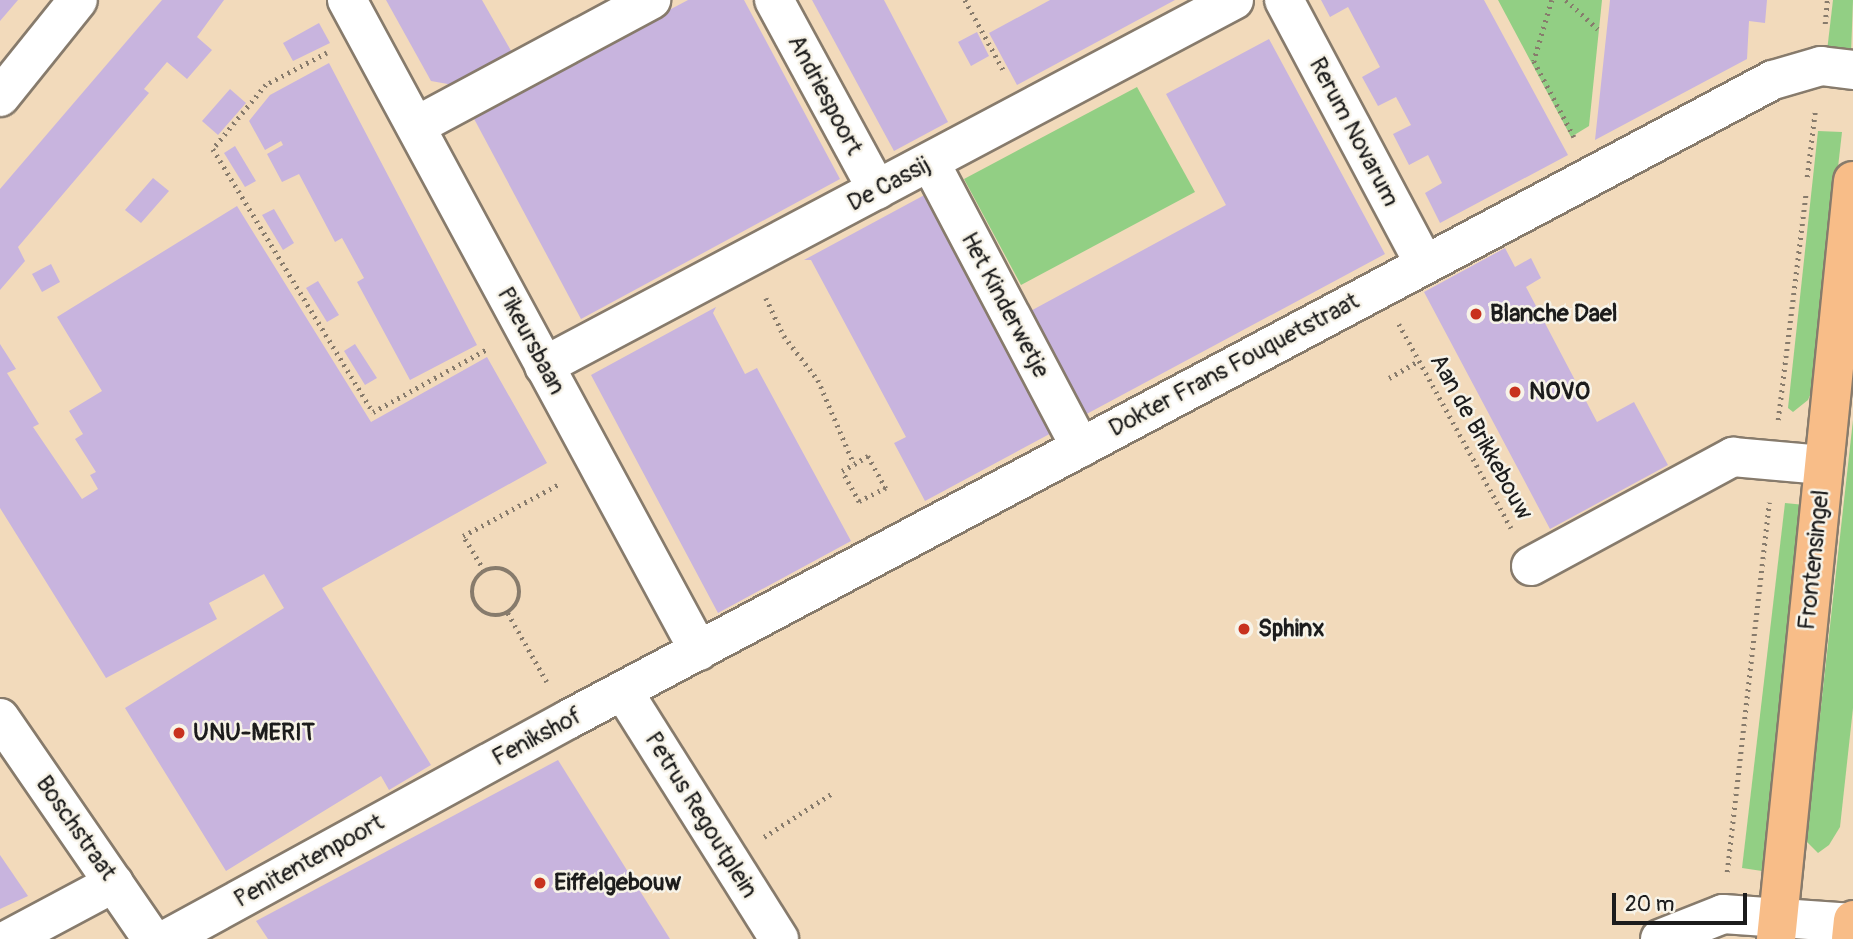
<!DOCTYPE html>
<html>
<head>
<meta charset="utf-8">
<style>
	body { margin:0 }
	#map { position:relative; width:1853px; height:939px; overflow:hidden; background:#f2dabb; font-family:Pangolin,sans-serif }
	div>[style] { position:absolute }
	.green>* { inset:0; background:#92cf84 }
	.building>* { inset:0; background:#c8b4de }
	.path>* { height:4.5px; margin-top:-2.25px; transform-origin:0; background:repeating-linear-gradient(90deg,#877b6c 0 2px,transparent 0 7px) }
	.path>.ring { margin:-2.25px; padding:0; box-sizing:content-box; background:none; border:4.5px solid #877b6c; border-radius:50% }
	.roads { filter:drop-shadow(2px 0 #877b6c) drop-shadow(-2px 0 #877b6c) drop-shadow(0 2px #877b6c) drop-shadow(0 -2px #877b6c) }
	.minor>* { height:38px; margin:-19px; padding:0 19px; transform-origin:19px; border-radius:19px; background:#fff }
	.major>* { height:38px; margin:-19px; padding:0 19px; transform-origin:19px; border-radius:19px; background:#f8bd88 }
	.dots>* { width:19px; height:19px; translate:-50% -50%; box-sizing:border-box; border:4px solid #f7f3e8; border-radius:50% }
	span { translate:-50% -50%; white-space:nowrap; text-align:center; line-height:1.15; -webkit-text-stroke:5px #f7f3e8; paint-order:stroke }
	.street-label { font-size:24px; color:#1c1c1c }
	.poi-label { font-size:24px; color:#1c1c1c; font-weight:700 }
	.left { translate:0 -50%; text-align:left }
	.scale { position:absolute; left:1612px; top:893px; width:135px; height:32px; box-sizing:border-box; border:4px solid #1c1c1c; border-top:0; padding-left:9px; font-size:21px; line-height:24px; white-space:nowrap; color:#1c1c1c; -webkit-text-stroke:5px #f7f3e8; paint-order:stroke }
</style>
</head>
<body>
<div id="map">
	<div class="green">
		<div style="clip-path:polygon(1498px 0,1602px 0,1589px 126px,1571px 137px)"></div>
		<div style="clip-path:polygon(1833px 0,1853px 0,1851px 54px,1827px 51px)"></div>
		<div style="clip-path:polygon(1137px 87px,1195px 192px,1021px 285px,964px 179px)"></div>
		<div style="clip-path:polygon(1818px 131px,1842px 132px,1813px 388px,1808px 400px,1793px 412px,1788px 408px)"></div>
		<div style="clip-path:polygon(1853px 420px,1853px 708px,1840px 827px,1829px 845px,1818px 853px,1806px 841px)"></div>
		<div style="clip-path:polygon(1785px 503px,1805px 505px,1762px 871px,1742px 868px)"></div>
	</div>
	<div class="building">
		<div style="clip-path:polygon(0 0,18px 0,0 21px)"></div>
		<div style="clip-path:polygon(162px 0,224px 0,197px 37px,212px 50px,187px 79px,167px 62px,144px 89px,149px 93px,18px 247px,25px 261px,0 290px,0 189px)"></div>
		<div style="clip-path:polygon(386px 0,482px 0,514px 56px,459px 86px,431px 81px)"></div>
		<div style="clip-path:polygon(688px 0,744px 0,840px 179px,581px 319px,472px 115px)"></div>
		<div style="clip-path:polygon(812px 0,884px 0,948px 122px,894px 151px)"></div>
		<div style="clip-path:polygon(1050px 0,1175px 0,1017px 85px,989px 33px)"></div>
		<div style="clip-path:polygon(1321px 0,1484px 0,1568px 155px,1440px 223px,1425px 193px,1442px 183px,1428px 155px,1409px 165px,1393px 134px,1411px 125px,1396px 97px,1378px 106px,1362px 77px,1380px 67px,1348px 7px,1330px 17px)"></div>
		<div style="clip-path:polygon(1610px 0,1767px 0,1765px 23px,1749px 21px,1747px 59px,1595px 140px)"></div>
		<div style="clip-path:polygon(319px 23px,330px 43px,293px 61px,283px 43px)"></div>
		<div style="clip-path:polygon(977px 32px,989px 56px,971px 66px,958px 42px)"></div>
		<div style="clip-path:polygon(1269px 39px,1385px 254px,1081px 417px,1025px 314px,1226px 205px,1166px 94px)"></div>
		<div style="clip-path:polygon(329px 63px,477px 345px,410px 380px,357px 282px,364px 278px,342px 238px,335px 242px,299px 174px,282px 182px,267px 154px,283px 145px,281px 141px,265px 150px,249px 121px,270px 95px)"></div>
		<div style="clip-path:polygon(230px 89px,246px 103px,218px 135px,202px 121px)"></div>
		<div style="clip-path:polygon(235px 146px,256px 181px,245px 187px,224px 153px)"></div>
		<div style="clip-path:polygon(153px 178px,169px 191px,141px 223px,125px 210px)"></div>
		<div style="clip-path:polygon(930px 192px,1057px 430px,925px 501px,894px 443px,906px 437px,811px 260px,804px 260px)"></div>
		<div style="clip-path:polygon(237px 206px,371px 422px,487px 357px,547px 463px,322px 588px,431px 765px,389px 790px,381px 776px,226px 871px,125px 708px,284px 608px,264px 574px,209px 603px,217px 619px,106px 678px,0 508px,0 344px,16px 369px,7px 373px,39px 424px,33px 427px,82px 499px,98px 489px,90px 475px,96px 472px,75px 439px,83px 434px,69px 411px,102px 391px,57px 317px)"></div>
		<div style="clip-path:polygon(274px 209px,294px 243px,283px 250px,262px 215px)"></div>
		<div style="clip-path:polygon(1505px 248px,1515px 267px,1531px 258px,1541px 278px,1526px 287px,1597px 422px,1634px 402px,1668px 465px,1550px 529px,1424px 292px)"></div>
		<div style="clip-path:polygon(51px 264px,60px 282px,42px 292px,32px 274px)"></div>
		<div style="clip-path:polygon(318px 281px,339px 315px,327px 322px,306px 288px)"></div>
		<div style="clip-path:polygon(716px 307px,713px 313px,745px 374px,757px 368px,851px 541px,718px 613px,591px 375px)"></div>
		<div style="clip-path:polygon(355px 344px,377px 378px,365px 385px,344px 351px)"></div>
		<div style="clip-path:polygon(558px 760px,670px 939px,268px 939px,256px 921px)"></div>
		<div style="clip-path:polygon(0 855px,28px 896px,0 909px)"></div>
	</div>
	<div class="path">
		<div style="left:965px;top:0;width:83px;rotate:61.3deg"></div>
		<div style="left:1552px;top:0;width:64px;rotate:106.4deg"></div>
		<div style="left:1534px;top:61px;width:86px;rotate:62.2deg"></div>
		<div style="left:1566px;top:0;width:43px;rotate:42.2deg"></div>
		<div style="left:1825px;top:24px;width:24px;rotate:-85deg"></div>
		<div style="left:327px;top:53px;width:69px;rotate:152.3deg"></div>
		<div style="left:266px;top:85px;width:83px;rotate:129.6deg"></div>
		<div style="left:213px;top:149px;width:308px;rotate:58.7deg"></div>
		<div style="left:373px;top:412px;width:130px;rotate:-28.9deg"></div>
		<div style="left:1807px;top:177px;width:65px;rotate:-83deg"></div>
		<div style="left:766px;top:298px;width:42px;rotate:64.7deg"></div>
		<div style="left:784px;top:336px;width:56px;rotate:52.3deg"></div>
		<div style="left:818px;top:380px;width:91px;rotate:66.8deg"></div>
		<div style="left:1399px;top:324px;width:233px;rotate:61.2deg"></div>
		<div style="left:1389px;top:378px;width:34px;rotate:-30deg"></div>
		<div style="left:1778px;top:420px;width:230px;rotate:-83deg"></div>
		<div style="left:868px;top:456px;width:37px;rotate:61deg"></div>
		<div style="left:886px;top:488px;width:30px;rotate:153deg"></div>
		<div style="left:859px;top:502px;width:35px;rotate:-119deg"></div>
		<div style="left:842px;top:471px;width:30px;rotate:-30deg"></div>
		<div class="ring" style="left:472px;top:568px;width:43.5px;height:43.5px"></div>
		<div style="left:484px;top:571px;width:41px;rotate:-121deg"></div>
		<div style="left:463px;top:536px;width:109px;rotate:-28.4deg"></div>
		<div style="left:508px;top:613px;width:79px;rotate:60.5deg"></div>
		<div style="left:764px;top:837px;width:80px;rotate:-32.7deg"></div>
		<div style="left:1727px;top:872px;width:372px;rotate:-83.5deg"></div>
	</div>
	<div class="roads">
		<div class="minor">
			<div style="left:347px;top:0;width:740px;rotate:61.6deg"></div>
			<div style="left:774px;top:0;width:216px;rotate:61.5deg"></div>
			<div style="left:1284px;top:0;width:298px;rotate:62deg"></div>
			<div style="left:0;top:97px;width:124px;rotate:-51.2deg"></div>
			<div style="left:416px;top:126px;width:267px;rotate:-28.2deg"></div>
			<div style="left:930px;top:162px;width:323px;rotate:62.2deg"></div>
			<div style="left:544px;top:366px;width:781px;rotate:-27.94deg"></div>
			<div style="left:1531px;top:566px;width:230px;rotate:-28.4deg"></div>
			<div style="left:1733px;top:457px;width:90px;rotate:5.1deg"></div>
			<div style="left:623px;top:691px;width:293px;rotate:57.8deg"></div>
			<div style="left:0;top:718px;width:268px;rotate:55.5deg"></div>
			<div style="left:9px;top:939px;width:119px;rotate:-28.1deg"></div>
			<div style="left:167px;top:939px;width:458px;rotate:-28.7deg"></div>
			<div style="left:569px;top:719px;width:1363px;rotate:-27.96deg"></div>
			<div style="left:1773px;top:80px;width:50px;rotate:-16.3deg"></div>
			<div style="left:1821px;top:66px;width:32px;rotate:7deg"></div>
			<div style="left:1660px;top:939px;width:68px;rotate:-21.6deg"></div>
			<div style="left:1723px;top:914px;width:130px;rotate:4deg"></div>
		</div>
		<div class="major">
			<div style="left:1776px;top:939px;width:762px;rotate:-84.2deg"></div>
			<div style="left:1851px;top:939px;width:19px;rotate:-84deg"></div>
		</div>
	</div>
	<div class="dots">
		<div style="left:1476px;top:314px;background:#c8321e"></div>
		<div style="left:1515px;top:392px;background:#c8321e"></div>
		<div style="left:1244px;top:629px;background:#c8321e"></div>
		<div style="left:179px;top:733px;background:#c8321e"></div>
		<div style="left:540px;top:883px;background:#c8321e"></div>
	</div>
	<div class="street-label">
		<span style="left:825px;top:95px;rotate:62deg">Andriespoort</span>
		<span style="left:1354px;top:132px;rotate:62deg">Rerum Novarum</span>
		<span style="left:889px;top:184px;rotate:-28deg">De Cassij</span>
		<span style="left:1005px;top:305px;rotate:62deg">Het Kinderwetje</span>
		<span style="left:531px;top:341px;rotate:62deg">Pikeursbaan</span>
		<span style="left:1234px;top:365px;rotate:-28deg">Dokter Frans Fouquetstraat</span>
		<span style="left:1481px;top:437px;rotate:61deg">Aan de Brikkebouw</span>
		<span style="left:1814px;top:560px;rotate:-84deg">Frontensingel</span>
		<span style="left:537px;top:737px;rotate:-28deg">Fenikshof</span>
		<span style="left:701px;top:815px;rotate:58deg">Petrus Regoutplein</span>
		<span style="left:76px;top:828px;rotate:55deg">Boschstraat</span>
		<span style="left:309px;top:861px;rotate:-29deg">Penitentenpoort</span>
	</div>
	<div class="poi-label">
		<span class="left" style="left:1490px;top:314px">Blanche Dael</span>
		<span class="left" style="left:1529px;top:392px">NOVO</span>
		<span class="left" style="left:1258px;top:629px">Sphinx</span>
		<span class="left" style="left:193px;top:733px">UNU-MERIT</span>
		<span class="left" style="left:554px;top:883px">Eiffelgebouw</span>
	</div>
	<div class="scale">20 m</div>
</div>
</body>
</html>
